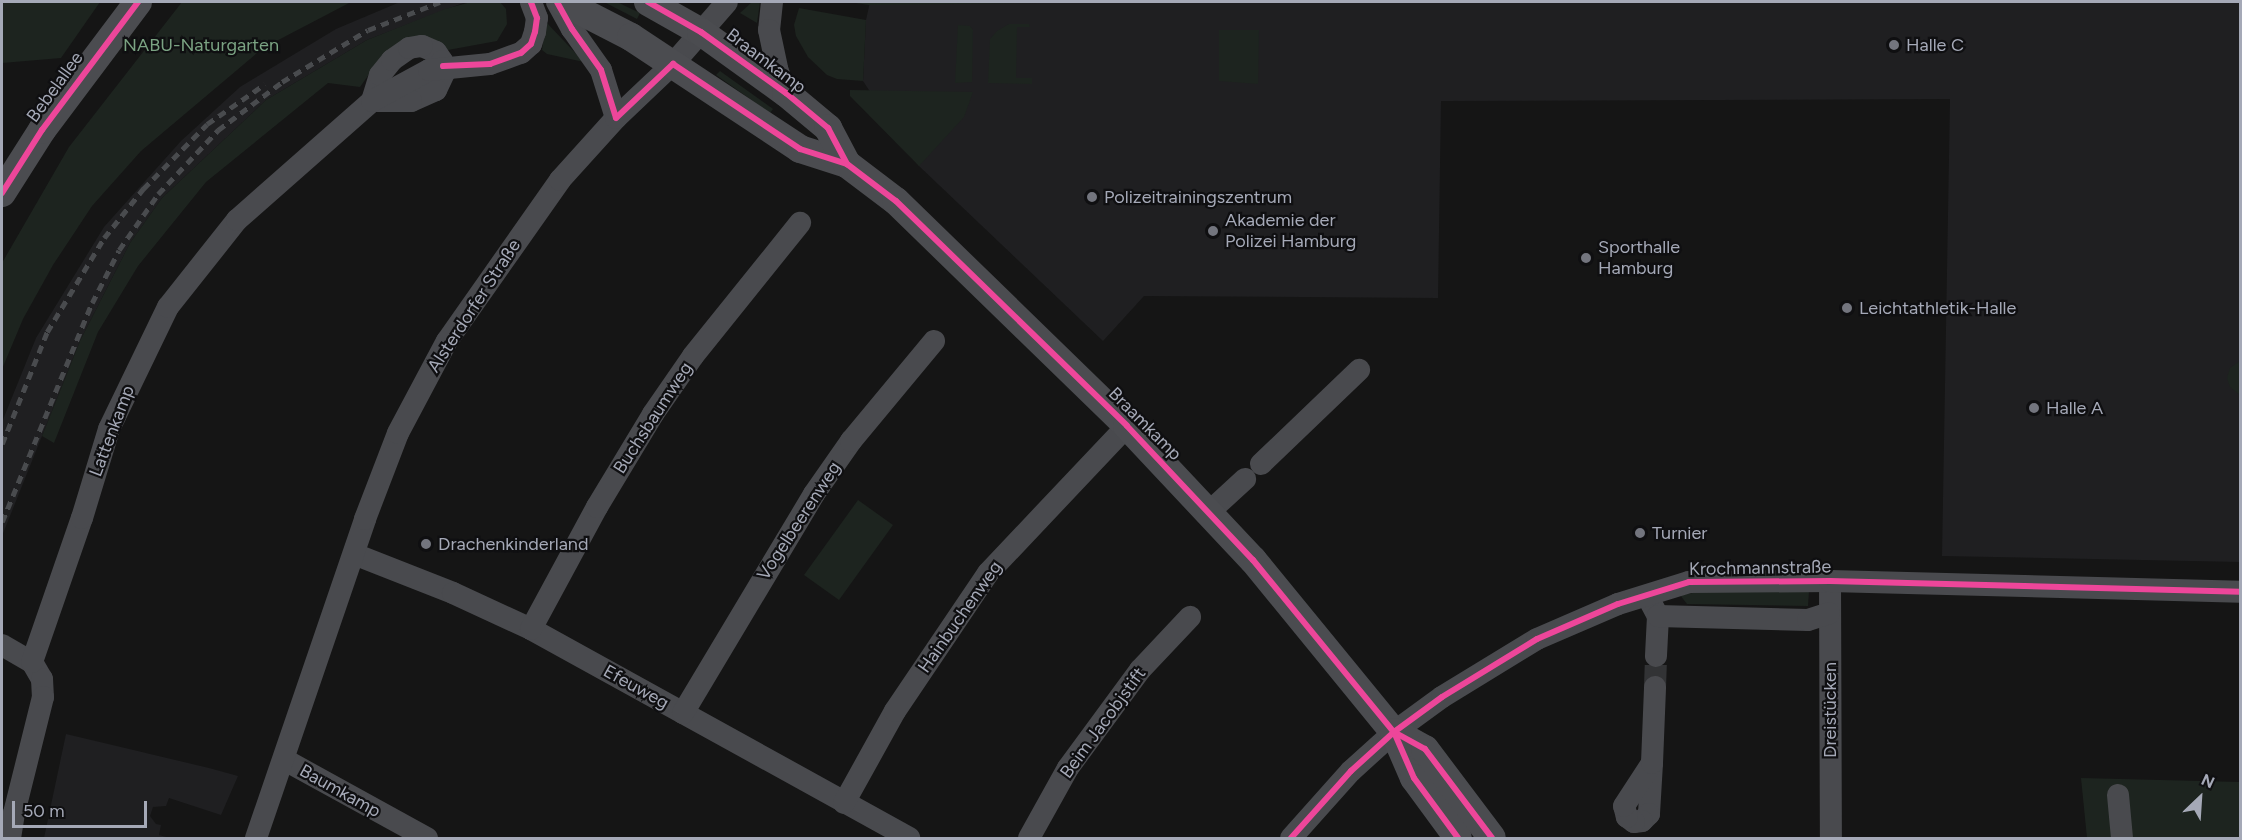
<!DOCTYPE html>
<html>
<head>
<meta charset="utf-8">
<style>
	body { margin:0 }
	#map { position:relative; width:2242px; height:840px; overflow:hidden; background:#151515; font-family:Figtree,sans-serif }
	div>[style] { position:absolute }
	.built>* { inset:0; background:#1f1f21 }
	.green>* { inset:0; background:#1d241f }
	.minor-tunnel>* { height:22px; margin-top:-11px; transform-origin:0; background:repeating-linear-gradient(90deg,#323335 0 22px,transparent 0 33px) }
	.minor>* { height:22px; margin:-11px; padding:0 11px; transform-origin:11px; border-radius:11px; background:#494a4e }
	.major>* { height:28px; margin:-14px; padding:0 14px; transform-origin:14px; border-radius:14px; background:#4b4c50 }
	.rail>* { height:4.5px; margin-top:-2.25px; transform-origin:0; background:repeating-linear-gradient(90deg,#494b4e 0 8px,transparent 0 14px) }
	.cycleway>* { height:6px; margin:-3px; padding:0 3px; transform-origin:3px; border-radius:3px; background:#ed469a }
	.dots>* { width:16px; height:16px; translate:-50% -50%; box-sizing:border-box; border:3px solid #0f0f11; border-radius:50% }
	span { translate:-50% -50%; white-space:nowrap; text-align:center; line-height:1.15; -webkit-text-stroke:4.5px #0f0f11; paint-order:stroke }
	.park-label { font-size:18px; color:#7ba383 }
	.poi-label { font-size:18px; color:#a5a9b7 }
	.left { translate:0 -50%; text-align:left }
	.street-label { font-size:18px; color:#a5a9b7 }
	.frame { position:absolute; inset:0; border:3px solid #a5a9b7; pointer-events:none }
	.north { position:absolute; left:2170px; top:768px; width:60px; height:60px; -webkit-text-stroke:4px #0f0f11; paint-order:stroke; rotate:25deg; font-size:16px; font-weight:700; line-height:24px; text-align:center; color:#a5a9b7 }
	.north::after { content:''; display:block; margin:auto; width:21px; height:27px; background:#a5a9b7; clip-path:polygon(50% 0,100% 100%,50% 72%,0 100%) }
	.scale { position:absolute; left:12px; top:801px; width:135px; height:27px; box-sizing:border-box; border:3px solid #a5a9b7; border-top:0; padding-left:8px; font-size:18px; line-height:21px; white-space:nowrap; color:#a5a9b7; -webkit-text-stroke:4px #0f0f11; paint-order:stroke }
</style>
</head>
<body>
<div id="map">
	<div class="built">
		<div style="clip-path:polygon(400px 2px,463px 3px,367px 40px,266px 100px,162px 198px,130px 243px,80px 341px,2px 536px,2px 422px,36px 338px,104px 227px,181px 141px,240px 87px,336px 29px)"></div>
		<div style="clip-path:polygon(870px 2px,2240px 2px,2240px 562px,1942px 556px,1950px 99px,1441px 101px,1438px 298px,1144px 296px,1103px 341px,919px 166px,863px 81px,866px 20px)"></div>
		<div style="clip-path:polygon(66px 734px,209px 768px,238px 776px,221px 815px,169px 798px,166px 806px,153px 807px,150px 816px,156px 824px,161px 825px,159px 835px,170px 838px,44px 838px)"></div>
	</div>
	<div class="green">
		<div style="clip-path:polygon(2px 2px,100px 2px,61px 58px,2px 63px)"></div>
		<div style="clip-path:polygon(182px 2px,351px 2px,263px 48px,141px 151px,92px 206px,53px 265px,23px 319px,2px 369px,2px 263px,69px 147px)"></div>
		<div style="clip-path:polygon(471px 2px,500px 2px,506px 9px,507px 24px,497px 41px,377px 63px,360px 87px,328px 83px,206px 182px,138px 266px,98px 332px,54px 443px,42px 436px,80px 341px,130px 243px,162px 198px,266px 100px,367px 40px,445px 9px)"></div>
		<div style="clip-path:polygon(604px 2px,617px 2px,640px 13px,637px 19px)"></div>
		<div style="clip-path:polygon(752px 2px,760px 2px,757px 23px,740px 13px)"></div>
		<div style="clip-path:polygon(849px 2px,1132px 2px,869px 5px)"></div>
		<div style="clip-path:polygon(799px 8px,866px 20px,863px 81px,837px 79px,827px 75px,808px 57px,796px 36px,794px 25px)"></div>
		<div style="clip-path:polygon(546px 22px,584px 62px,547px 54px,542px 50px)"></div>
		<div style="clip-path:polygon(1009px 24px,1029px 24px,1030px 27px,1017px 27px,1016px 78px,1032px 78px,1032px 84px,988px 83px,990px 39px,997px 31px)"></div>
		<div style="clip-path:polygon(958px 25px,970px 26px,973px 30px,972px 82px,955px 83px)"></div>
		<div style="clip-path:polygon(1219px 30px,1259px 30px,1258px 84px,1219px 81px)"></div>
		<div style="clip-path:polygon(720px 71px,773px 109px,770px 113px,716px 75px)"></div>
		<div style="clip-path:polygon(850px 90px,973px 92px,964px 117px,919px 166px,850px 96px)"></div>
		<div style="clip-path:polygon(2240px 361px,2240px 395px,2230px 387px,2227px 378px,2230px 368px)"></div>
		<div style="clip-path:polygon(858px 500px,893px 525px,839px 600px,804px 575px)"></div>
		<div style="clip-path:polygon(1712px 590px,1809px 591px,1808px 606px,1687px 604px,1680px 595px)"></div>
		<div style="clip-path:polygon(2081px 778px,2240px 782px,2240px 838px,2087px 838px)"></div>
	</div>
	<div class="minor-tunnel">
		<div style="left:1655px;top:687px;width:31px;rotate:-88deg"></div>
	</div>
	<div class="minor">
		<div style="left:557px;top:2px;width:31px;rotate:61deg"></div>
		<div style="left:572px;top:29px;width:50px;rotate:54.7deg"></div>
		<div style="left:601px;top:70px;width:50px;rotate:72.6deg"></div>
		<div style="left:772px;top:2px;width:28px;rotate:96deg"></div>
		<div style="left:769px;top:30px;width:40px;rotate:78deg"></div>
		<div style="left:777px;top:69px;width:26px;rotate:69deg"></div>
		<div style="left:422px;top:46px;width:15px;rotate:23deg"></div>
		<div style="left:436px;top:52px;width:11px;rotate:56deg"></div>
		<div style="left:442px;top:61px;width:12px;rotate:81deg"></div>
		<div style="left:444px;top:73px;width:19px;rotate:115deg"></div>
		<div style="left:436px;top:90px;width:27px;rotate:156deg"></div>
		<div style="left:411px;top:101px;width:39px;rotate:180deg"></div>
		<div style="left:372px;top:101px;width:27px;rotate:-73deg"></div>
		<div style="left:380px;top:75px;width:19px;rotate:-51deg"></div>
		<div style="left:392px;top:60px;width:21px;rotate:-35deg"></div>
		<div style="left:409px;top:48px;width:13px;rotate:-9deg"></div>
		<div style="left:1261px;top:464px;width:136px;rotate:-43.8deg"></div>
		<div style="left:1209px;top:512px;width:49px;rotate:-42.5deg"></div>
		<div style="left:354px;top:554px;width:106px;rotate:21.5deg"></div>
		<div style="left:453px;top:593px;width:86px;rotate:24.8deg"></div>
		<div style="left:531px;top:629px;width:432px;rotate:28.9deg"></div>
		<div style="left:1830px;top:581px;width:257px;rotate:89.8deg"></div>
		<div style="left:1651px;top:603px;width:15px;rotate:62deg"></div>
		<div style="left:1658px;top:616px;width:40px;rotate:92.9deg"></div>
		<div style="left:1658px;top:616px;width:150px;rotate:1.5deg"></div>
		<div style="left:1808px;top:620px;width:22px;rotate:-18deg"></div>
		<div style="left:531px;top:629px;width:139px;rotate:-61.6deg"></div>
		<div style="left:597px;top:507px;width:109px;rotate:-58.9deg"></div>
		<div style="left:653px;top:414px;width:70px;rotate:-55.4deg"></div>
		<div style="left:693px;top:356px;width:171px;rotate:-51.2deg"></div>
		<div style="left:2px;top:645px;width:34px;rotate:30deg"></div>
		<div style="left:32px;top:662px;width:20px;rotate:60deg"></div>
		<div style="left:42px;top:679px;width:18px;rotate:87deg"></div>
		<div style="left:43px;top:697px;width:120px;rotate:104deg"></div>
		<div style="left:14px;top:813px;width:25px;rotate:99deg"></div>
		<div style="left:32px;top:662px;width:152px;rotate:-70.9deg"></div>
		<div style="left:82px;top:518px;width:93px;rotate:-73.1deg"></div>
		<div style="left:109px;top:429px;width:136px;rotate:-64.2deg"></div>
		<div style="left:168px;top:307px;width:111px;rotate:-51.6deg"></div>
		<div style="left:237px;top:220px;width:180px;rotate:-41.4deg"></div>
		<div style="left:372px;top:101px;width:65px;rotate:-28.5deg"></div>
		<div style="left:429px;top:70px;width:61px;rotate:-5.6deg"></div>
		<div style="left:490px;top:64px;width:33px;rotate:-20deg"></div>
		<div style="left:521px;top:53px;width:13px;rotate:-42deg"></div>
		<div style="left:531px;top:44px;width:13px;rotate:-72deg"></div>
		<div style="left:535px;top:32px;width:14px;rotate:-82deg"></div>
		<div style="left:537px;top:18px;width:17px;rotate:-111deg"></div>
		<div style="left:683px;top:713px;width:255px;rotate:-59.1deg"></div>
		<div style="left:814px;top:494px;width:65px;rotate:-55.1deg"></div>
		<div style="left:851px;top:441px;width:130px;rotate:-50.3deg"></div>
		<div style="left:285px;top:760px;width:162px;rotate:28.8deg"></div>
		<div style="left:1652px;top:763px;width:51px;rotate:93.4deg"></div>
		<div style="left:1649px;top:814px;width:10px;rotate:135deg"></div>
		<div style="left:1642px;top:821px;width:8px;rotate:173deg"></div>
		<div style="left:1634px;top:822px;width:9px;rotate:-144deg"></div>
		<div style="left:1627px;top:817px;width:11px;rotate:-105deg"></div>
		<div style="left:1624px;top:806px;width:51px;rotate:-56.9deg"></div>
		<div style="left:1652px;top:763px;width:76px;rotate:-87.7deg"></div>
		<div style="left:2118px;top:795px;width:43px;rotate:84.7deg"></div>
		<div style="left:844px;top:803px;width:105px;rotate:-61deg"></div>
		<div style="left:895px;top:711px;width:166px;rotate:-56deg"></div>
		<div style="left:988px;top:573px;width:202px;rotate:-46.6deg"></div>
		<div style="left:256px;top:838px;width:337px;rotate:-71.1deg"></div>
		<div style="left:365px;top:519px;width:92px;rotate:-69deg"></div>
		<div style="left:398px;top:433px;width:104px;rotate:-62deg"></div>
		<div style="left:447px;top:341px;width:197px;rotate:-54.9deg"></div>
		<div style="left:560px;top:180px;width:84px;rotate:-47.9deg"></div>
		<div style="left:616px;top:118px;width:79px;rotate:-43.5deg"></div>
		<div style="left:673px;top:64px;width:82px;rotate:-48.9deg"></div>
		<div style="left:1029px;top:838px;width:80px;rotate:-60.9deg"></div>
		<div style="left:1068px;top:768px;width:122px;rotate:-53.7deg"></div>
		<div style="left:1140px;top:670px;width:73px;rotate:-46.7deg"></div>
		<div style="left:1291px;top:838px;width:90px;rotate:-48.2deg"></div>
		<div style="left:1351px;top:771px;width:58px;rotate:-42.2deg"></div>
		<div style="left:1394px;top:732px;width:59px;rotate:-36.1deg"></div>
		<div style="left:1442px;top:697px;width:111px;rotate:-31.4deg"></div>
		<div style="left:1537px;top:639px;width:88px;rotate:-23.4deg"></div>
		<div style="left:1618px;top:604px;width:74px;rotate:-17.2deg"></div>
		<div style="left:1689px;top:582px;width:141px;rotate:-0.4deg"></div>
		<div style="left:1830px;top:581px;width:410px;rotate:1.5deg"></div>
	</div>
	<div class="major">
		<div style="left:563px;top:2px;width:76px;rotate:27.2deg"></div>
		<div style="left:631px;top:37px;width:203px;rotate:33.5deg"></div>
		<div style="left:800px;top:149px;width:49px;rotate:17.7deg"></div>
		<div style="left:847px;top:164px;width:61px;rotate:37.1deg"></div>
		<div style="left:896px;top:201px;width:322px;rotate:44.2deg"></div>
		<div style="left:1127px;top:426px;width:184px;rotate:46.8deg"></div>
		<div style="left:1253px;top:560px;width:222px;rotate:50.7deg"></div>
		<div style="left:1394px;top:732px;width:50px;rotate:66.5deg"></div>
		<div style="left:1414px;top:778px;width:74px;rotate:53.7deg"></div>
		<div style="left:648px;top:2px;width:61px;rotate:29.5deg"></div>
		<div style="left:701px;top:32px;width:105px;rotate:35.7deg"></div>
		<div style="left:786px;top:93px;width:55px;rotate:39.8deg"></div>
		<div style="left:828px;top:128px;width:41px;rotate:62.2deg"></div>
		<div style="left:2px;top:193px;width:75px;rotate:-57.6deg"></div>
		<div style="left:42px;top:130px;width:160px;rotate:-53.1deg"></div>
		<div style="left:1394px;top:732px;width:35px;rotate:29deg"></div>
		<div style="left:1425px;top:749px;width:111px;rotate:53deg"></div>
	</div>
	<div class="rail">
		<div style="left:2px;top:444px;width:121px;rotate:-68.1deg"></div>
		<div style="left:47px;top:332px;width:110px;rotate:-58.8deg"></div>
		<div style="left:104px;top:238px;width:63px;rotate:-51.5deg"></div>
		<div style="left:143px;top:189px;width:91px;rotate:-45.4deg"></div>
		<div style="left:207px;top:124px;width:70px;rotate:-34.6deg"></div>
		<div style="left:2px;top:522px;width:237px;rotate:-67.7deg"></div>
		<div style="left:92px;top:303px;width:59px;rotate:-63deg"></div>
		<div style="left:119px;top:250px;width:68px;rotate:-55.1deg"></div>
		<div style="left:158px;top:194px;width:88px;rotate:-46.8deg"></div>
		<div style="left:218px;top:130px;width:80px;rotate:-36.9deg"></div>
		<div style="left:282px;top:82px;width:100px;rotate:-31.2deg"></div>
		<div style="left:368px;top:30px;width:77px;rotate:-21.3deg"></div>
	</div>
	<div class="cycleway">
		<div style="left:557px;top:2px;width:31px;rotate:61deg"></div>
		<div style="left:572px;top:29px;width:50px;rotate:54.7deg"></div>
		<div style="left:601px;top:70px;width:50px;rotate:72.6deg"></div>
		<div style="left:616px;top:118px;width:79px;rotate:-43.5deg"></div>
		<div style="left:673px;top:64px;width:153px;rotate:33.8deg"></div>
		<div style="left:800px;top:149px;width:49px;rotate:17.7deg"></div>
		<div style="left:847px;top:164px;width:61px;rotate:37.1deg"></div>
		<div style="left:896px;top:201px;width:322px;rotate:44.2deg"></div>
		<div style="left:1127px;top:426px;width:184px;rotate:46.8deg"></div>
		<div style="left:1253px;top:560px;width:222px;rotate:50.7deg"></div>
		<div style="left:1394px;top:732px;width:50px;rotate:66.5deg"></div>
		<div style="left:1414px;top:778px;width:74px;rotate:53.7deg"></div>
		<div style="left:648px;top:2px;width:61px;rotate:29.5deg"></div>
		<div style="left:701px;top:32px;width:105px;rotate:35.7deg"></div>
		<div style="left:786px;top:93px;width:55px;rotate:39.8deg"></div>
		<div style="left:828px;top:128px;width:41px;rotate:62.2deg"></div>
		<div style="left:443px;top:66px;width:47px;rotate:-2.4deg"></div>
		<div style="left:490px;top:64px;width:33px;rotate:-20deg"></div>
		<div style="left:521px;top:53px;width:13px;rotate:-42deg"></div>
		<div style="left:531px;top:44px;width:13px;rotate:-72deg"></div>
		<div style="left:535px;top:32px;width:14px;rotate:-82deg"></div>
		<div style="left:537px;top:18px;width:17px;rotate:-111deg"></div>
		<div style="left:2px;top:193px;width:75px;rotate:-57.6deg"></div>
		<div style="left:42px;top:130px;width:160px;rotate:-53.1deg"></div>
		<div style="left:1394px;top:732px;width:35px;rotate:29deg"></div>
		<div style="left:1425px;top:749px;width:111px;rotate:53deg"></div>
		<div style="left:1291px;top:838px;width:90px;rotate:-48.2deg"></div>
		<div style="left:1351px;top:771px;width:58px;rotate:-42.2deg"></div>
		<div style="left:1394px;top:732px;width:59px;rotate:-36.1deg"></div>
		<div style="left:1442px;top:697px;width:111px;rotate:-31.4deg"></div>
		<div style="left:1537px;top:639px;width:88px;rotate:-23.4deg"></div>
		<div style="left:1618px;top:604px;width:74px;rotate:-17.2deg"></div>
		<div style="left:1689px;top:582px;width:141px;rotate:-0.4deg"></div>
		<div style="left:1830px;top:581px;width:410px;rotate:1.5deg"></div>
	</div>
	<div class="dots">
		<div style="left:1894px;top:45px;background:#73757e"></div>
		<div style="left:1092px;top:197px;background:#73757e"></div>
		<div style="left:1213px;top:231px;background:#73757e"></div>
		<div style="left:1586px;top:258px;background:#73757e"></div>
		<div style="left:1847px;top:308px;background:#73757e"></div>
		<div style="left:2034px;top:408px;background:#73757e"></div>
		<div style="left:1640px;top:533px;background:#73757e"></div>
		<div style="left:426px;top:544px;background:#73757e"></div>
	</div>
	<div class="park-label">
		<span style="left:201px;top:45px">NABU-Naturgarten</span>
	</div>
	<div class="poi-label">
		<span class="left" style="left:1906px;top:45px">Halle C</span>
		<span class="left" style="left:1104px;top:197px">Polizeitrainingszentrum</span>
		<span class="left" style="left:1225px;top:231px">Akademie der<br>Polizei Hamburg</span>
		<span class="left" style="left:1598px;top:258px">Sporthalle<br>Hamburg</span>
		<span class="left" style="left:1859px;top:308px">Leichtathletik-Halle</span>
		<span class="left" style="left:2046px;top:408px">Halle A</span>
		<span class="left" style="left:1652px;top:533px">Turnier</span>
		<span class="left" style="left:438px;top:544px">Drachenkinderland</span>
	</div>
	<div class="street-label">
		<span style="left:766px;top:61px;rotate:37deg">Braamkamp</span>
		<span style="left:55px;top:87px;rotate:-54deg">Bebelallee</span>
		<span style="left:474px;top:306px;rotate:-57deg">Alsterdorfer Straße</span>
		<span style="left:653px;top:418px;rotate:-57deg">Buchsbaumweg</span>
		<span style="left:1145px;top:424px;rotate:45deg">Braamkamp</span>
		<span style="left:112px;top:431px;rotate:-69deg">Lattenkamp</span>
		<span style="left:799px;top:521px;rotate:-57deg">Vogelbeerenweg</span>
		<span style="left:1760px;top:568px;rotate:-1deg">Krochmannstraße</span>
		<span style="left:960px;top:617px;rotate:-55deg">Hainbuchenweg</span>
		<span style="left:636px;top:687px;rotate:29deg">Efeuweg</span>
		<span style="left:1830px;top:710px;rotate:-90deg">Dreistücken</span>
		<span style="left:1103px;top:723px;rotate:-54deg">Beim Jacobjstift</span>
		<span style="left:340px;top:791px;rotate:29deg">Baumkamp</span>
	</div>
	<div class="frame"></div>
	<div class="north">N</div>
	<div class="scale">50 m</div>
</div>
</body>
</html>
